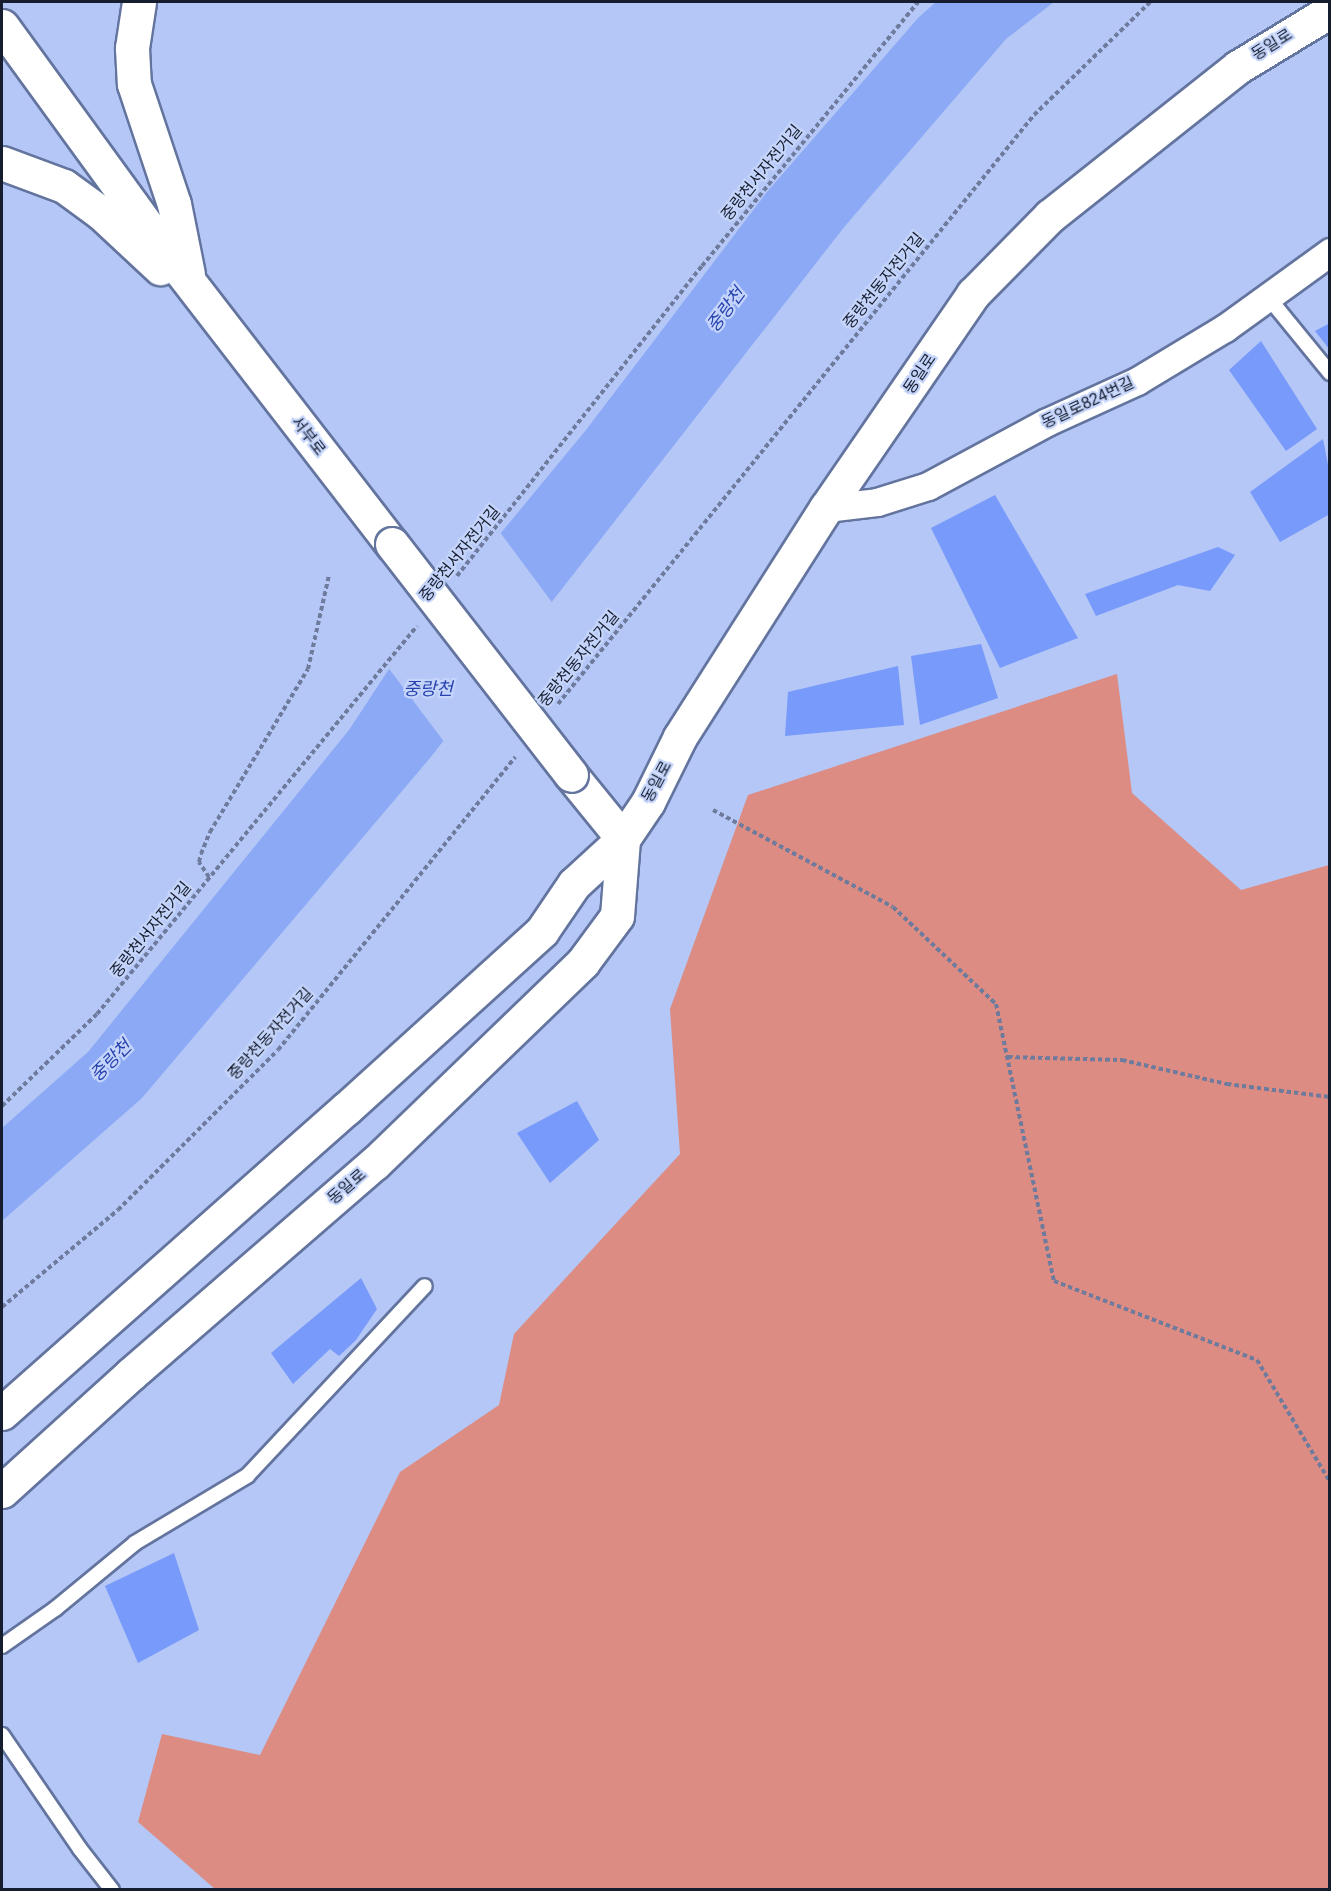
<!DOCTYPE html>
<html>
<head>
<meta charset="utf-8">
<style>
	body { margin:0 }
	#map { position:relative; width:1331px; height:1891px; overflow:hidden; background:#b4c7f6; font-family:Arial,"Noto Sans KR",sans-serif }
	div>[style] { position:absolute }
	.green>* { inset:0; background:#dc8c82 }
	.water>* { inset:0; background:#8ba9f5 }
	.pier>* { inset:0; background:#b4c7f6 }
	.building>* { inset:0; background:#789afa }
	.path>* { height:4px; margin-top:-2px; transform-origin:0; background:repeating-linear-gradient(90deg,#6e7b9d 0 4.5px,transparent 0 7.5px) }
	.roads { filter:drop-shadow(2px 0 #63749e) drop-shadow(-2px 0 #63749e) drop-shadow(0 2px #63749e) drop-shadow(0 -2px #63749e) }
	.lane>* { height:14px; margin:-7px; padding:0 7px; transform-origin:7px; border-radius:7px; background:#fff }
	.street>* { height:27px; margin:-13.5px; padding:0 13.5px; transform-origin:13.5px; border-radius:13.5px; background:#fff }
	.secondary>* { height:33px; margin:-16.5px; padding:0 16.5px; transform-origin:16.5px; border-radius:16.5px; background:#fff }
	.bridges { filter:drop-shadow(2px 0 #63749e) drop-shadow(-2px 0 #63749e) drop-shadow(0 2px #63749e) drop-shadow(0 -2px #63749e) }
	.secondary-bridge>* { height:33px; margin:-16.5px; padding:0 16.5px; transform-origin:16.5px; border-radius:16.5px; background:#fff }
	span { translate:-50% -50%; white-space:nowrap; text-align:center; line-height:1.15; -webkit-text-stroke:4.5px #c4d4fa; paint-order:stroke }
	.street-label { font-size:16px; color:#161d2e }
	.water-label { font-size:18px; color:#2742ae; font-style:italic }
	.frame { position:absolute; inset:0; border:3px solid #161d2e; pointer-events:none }
</style>
</head>
<body>
<div id="map">
	<div class="green">
		<div style="clip-path:polygon(1117px 674px,1132px 793px,1241px 890px,1329px 865px,1329px 1889px,215px 1889px,138px 1822px,162px 1734px,260px 1755px,400px 1472px,499px 1405px,514px 1334px,680px 1154px,670px 1009px,748px 795px)"></div>
	</div>
	<div class="water">
		<div style="clip-path:polygon(936px 2px,1054px 2px,1006px 39px,845px 226px,430px 758px,142px 1098px,2px 1221px,2px 1128px,88px 1052px,349px 730px,391px 666px,586px 430px,767px 192px,918px 18px)"></div>
	</div>
	<div class="pier">
		<div style="clip-path:polygon(499px 531px,554px 605px,445px 743px,387px 666px)"></div>
	</div>
	<div class="building">
		<div style="clip-path:polygon(1330px 323px,1330px 350px,1315px 331px)"></div>
		<div style="clip-path:polygon(1261px 341px,1317px 429px,1286px 451px,1229px 370px)"></div>
		<div style="clip-path:polygon(1323px 439px,1330px 475px,1330px 514px,1280px 542px,1250px 492px)"></div>
		<div style="clip-path:polygon(995px 495px,1078px 638px,1000px 668px,931px 528px)"></div>
		<div style="clip-path:polygon(1218px 547px,1235px 555px,1210px 591px,1178px 585px,1096px 616px,1085px 594px)"></div>
		<div style="clip-path:polygon(981px 644px,998px 698px,920px 725px,911px 656px)"></div>
		<div style="clip-path:polygon(898px 666px,904px 725px,785px 736px,788px 692px)"></div>
		<div style="clip-path:polygon(577px 1101px,599px 1140px,550px 1183px,517px 1133px)"></div>
		<div style="clip-path:polygon(361px 1278px,377px 1309px,356px 1340px,339px 1356px,330px 1349px,293px 1384px,271px 1353px)"></div>
		<div style="clip-path:polygon(174px 1553px,199px 1630px,138px 1663px,105px 1586px)"></div>
	</div>
	<div class="path">
		<div style="left:457px;top:576px;width:395px;rotate:-51.7deg"></div>
		<div style="left:702px;top:266px;width:341px;rotate:-50.7deg"></div>
		<div style="left:558px;top:704px;width:757px;rotate:-51.06deg"></div>
		<div style="left:1034px;top:115px;width:162px;rotate:-44.2deg"></div>
		<div style="left:713px;top:810px;width:204px;rotate:28.3deg"></div>
		<div style="left:893px;top:907px;width:141px;rotate:43.3deg"></div>
		<div style="left:996px;top:1004px;width:283px;rotate:78.2deg"></div>
		<div style="left:1054px;top:1281px;width:218px;rotate:21.3deg"></div>
		<div style="left:1257px;top:1360px;width:142px;rotate:59.1deg"></div>
		<div style="left:209px;top:877px;width:18px;rotate:-124deg"></div>
		<div style="left:199px;top:862px;width:8px;rotate:-76deg"></div>
		<div style="left:201px;top:854px;width:24px;rotate:-68deg"></div>
		<div style="left:210px;top:832px;width:190px;rotate:-59deg"></div>
		<div style="left:308px;top:669px;width:96px;rotate:-77.4deg"></div>
		<div style="left:1008px;top:1057px;width:114px;rotate:1.5deg"></div>
		<div style="left:1122px;top:1060px;width:108px;rotate:12.9deg"></div>
		<div style="left:1227px;top:1084px;width:104px;rotate:7.2deg"></div>
		<div style="left:2px;top:1106px;width:132px;rotate:-44.1deg"></div>
		<div style="left:97px;top:1014px;width:503px;rotate:-50.49deg"></div>
		<div style="left:2px;top:1307px;width:151px;rotate:-39.9deg"></div>
		<div style="left:118px;top:1210px;width:226px;rotate:-45deg"></div>
		<div style="left:278px;top:1050px;width:377px;rotate:-51deg"></div>
	</div>
	<div class="roads">
		<div class="lane">
			<div style="left:1268px;top:297px;width:98px;rotate:50.8deg"></div>
			<div style="left:2px;top:1646px;width:65px;rotate:-34.9deg"></div>
			<div style="left:55px;top:1609px;width:104px;rotate:-39.5deg"></div>
			<div style="left:135px;top:1543px;width:131px;rotate:-30.9deg"></div>
			<div style="left:247px;top:1476px;width:260px;rotate:-46.9deg"></div>
			<div style="left:2px;top:1735px;width:138px;rotate:55.6deg"></div>
			<div style="left:80px;top:1849px;width:52px;rotate:52deg"></div>
		</div>
		<div class="street">
			<div style="left:826px;top:508px;width:51px;rotate:-6.7deg"></div>
			<div style="left:877px;top:502px;width:53px;rotate:-17.4deg"></div>
			<div style="left:928px;top:486px;width:135px;rotate:-28.3deg"></div>
			<div style="left:1047px;top:422px;width:99px;rotate:-24.5deg"></div>
			<div style="left:1137px;top:381px;width:103px;rotate:-31.1deg"></div>
			<div style="left:1225px;top:328px;width:130px;rotate:-35.9deg"></div>
		</div>
		<div class="secondary">
			<div style="left:139px;top:2px;width:47px;rotate:98.7deg"></div>
			<div style="left:132px;top:48px;width:36px;rotate:87deg"></div>
			<div style="left:134px;top:84px;width:126px;rotate:71.6deg"></div>
			<div style="left:174px;top:204px;width:71px;rotate:78.7deg"></div>
			<div style="left:2px;top:26px;width:291px;rotate:54deg"></div>
			<div style="left:173px;top:261px;width:358px;rotate:52.3deg"></div>
			<div style="left:2px;top:163px;width:66px;rotate:20.4deg"></div>
			<div style="left:64px;top:186px;width:46px;rotate:36.1deg"></div>
			<div style="left:101px;top:213px;width:81px;rotate:43deg"></div>
			<div style="left:571px;top:775px;width:82px;rotate:50.9deg"></div>
			<div style="left:2px;top:1413px;width:460px;rotate:-41.5deg"></div>
			<div style="left:347px;top:1108px;width:263px;rotate:-42.2deg"></div>
			<div style="left:542px;top:931px;width:57px;rotate:-55.8deg"></div>
			<div style="left:574px;top:884px;width:67px;rotate:-42.6deg"></div>
			<div style="left:623px;top:839px;width:45px;rotate:-56deg"></div>
			<div style="left:648px;top:802px;width:72px;rotate:-63.8deg"></div>
			<div style="left:680px;top:737px;width:272px;rotate:-57.5deg"></div>
			<div style="left:826px;top:508px;width:260px;rotate:-55.5deg"></div>
			<div style="left:973px;top:294px;width:110px;rotate:-45.4deg"></div>
			<div style="left:1050px;top:216px;width:240px;rotate:-38.4deg"></div>
			<div style="left:1238px;top:67px;width:108px;rotate:-31.3deg"></div>
			<div style="left:2px;top:1491px;width:174px;rotate:-42.2deg"></div>
			<div style="left:131px;top:1374px;width:323px;rotate:-40.9deg"></div>
			<div style="left:375px;top:1163px;width:289px;rotate:-44deg"></div>
			<div style="left:583px;top:962px;width:57px;rotate:-53.5deg"></div>
			<div style="left:617px;top:916px;width:77px;rotate:-85.5deg"></div>
		</div>
	</div>
	<div class="bridges">
		<div class="secondary-bridge">
			<div style="left:392px;top:544px;width:292px;rotate:52.2deg"></div>
		</div>
	</div>
	<div class="street-label">
		<span style="left:1272px;top:45px;rotate:-32deg">동일로</span>
		<span style="left:762px;top:173px;rotate:-51deg">중랑천서자전거길</span>
		<span style="left:884px;top:281px;rotate:-51deg">중랑천동자전거길</span>
		<span style="left:920px;top:374px;rotate:-56deg">동일로</span>
		<span style="left:1088px;top:403px;rotate:-25deg">동일로824번길</span>
		<span style="left:308px;top:436px;rotate:52deg">서부로</span>
		<span style="left:460px;top:554px;rotate:-51deg">중랑천서자전거길</span>
		<span style="left:579px;top:659px;rotate:-51deg">중랑천동자전거길</span>
		<span style="left:657px;top:782px;rotate:-62deg">동일로</span>
		<span style="left:151px;top:930px;rotate:-51deg">중랑천서자전거길</span>
		<span style="left:271px;top:1034px;rotate:-48deg">중랑천동자전거길</span>
		<span style="left:347px;top:1187px;rotate:-41deg">동일로</span>
	</div>
	<div class="water-label">
		<span style="left:726px;top:310px;rotate:-53deg">중랑천</span>
		<span style="left:428px;top:689px">중랑천</span>
		<span style="left:111px;top:1061px;rotate:-45deg">중랑천</span>
	</div>
	<div class="frame"></div>
</div>
</body>
</html>
